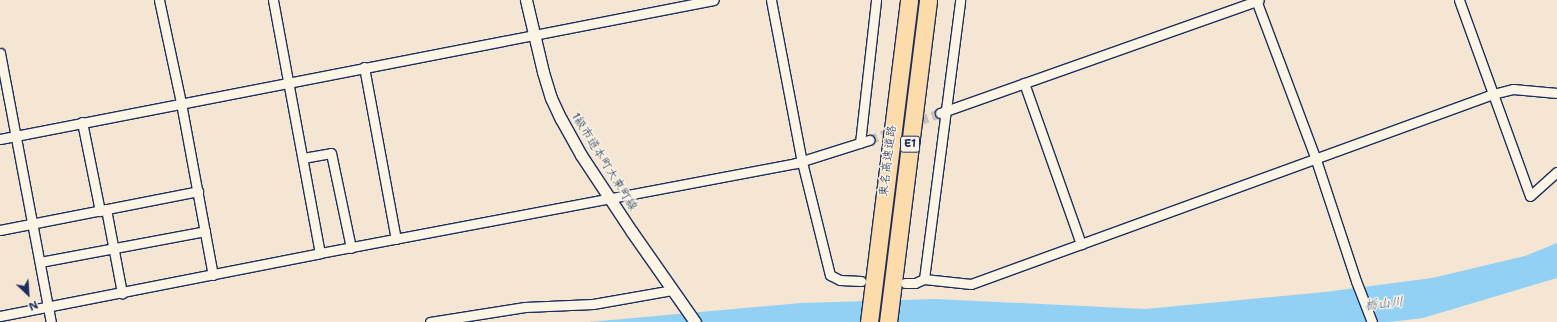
<!DOCTYPE html>
<html>
<head>
<meta charset="utf-8">
<style>
	body { margin:0 }
	#map { position:relative; width:1557px; height:322px; overflow:hidden; background:#f4e6d2; font-family:"Shantell Sans","Klee One",sans-serif }
	div>[style] { position:absolute }
	.water>* { inset:0; background:#93d1f4 }
	.minor-tunnel>* { height:9px; margin-top:-4.5px; transform-origin:0; background:repeating-linear-gradient(90deg,#c9c1bb 0 9px,transparent 0 13.5px) }
	.roads { filter:drop-shadow(1px 0 #1b2f5e) drop-shadow(-1px 0 #1b2f5e) drop-shadow(0 1px #1b2f5e) drop-shadow(0 -1px #1b2f5e) }
	.minor>* { height:9px; margin:-4.5px; padding:0 4.5px; transform-origin:4.5px; border-radius:4.5px; background:#fcf5e5 }
	.tertiary>* { height:11px; margin:-5.5px; padding:0 5.5px; transform-origin:5.5px; border-radius:5.5px; background:#fcf5e5 }
	.motorway>* { height:17px; margin:-8.5px; padding:0 8.5px; transform-origin:8.5px; border-radius:8.5px; background:#fddcac }
	span { translate:-50% -50%; white-space:nowrap; text-align:center; line-height:1.15; -webkit-text-stroke:3px #fcf5e5; paint-order:stroke }
	.shield-label span { padding:1px 3px; background:#fcf5e5; border:1px solid; border-radius:3px; -webkit-text-stroke-width:0 }
	.shield-label { font-size:11px; color:#1b2f5e; font-weight:700 }
	.street-label { font-size:12px; color:#1b2f5e }
	.water-label { font-size:13px; color:#395884; font-style:italic }
	.north { position:absolute; left:8px; top:274px; width:40px; height:40px; -webkit-text-stroke:3px #fcf5e5; paint-order:stroke; rotate:155deg; font-size:11px; font-weight:700; line-height:16px; text-align:center; color:#1b2f5e }
	.north::after { content:''; display:block; margin:auto; width:14px; height:18px; background:#1b2f5e; clip-path:polygon(50% 0,100% 100%,50% 72%,0 100%) }
</style>
</head>
<body>
<div id="map">
	<div class="water">
		<div style="clip-path:polygon(1557px 243px,1557px 278px,1423px 318px,1390px 322px,589px 322px,801px 303px,936px 299px,1145px 309px,1325px 292px,1432px 278px,1525px 256px)"></div>
	</div>
	<div class="minor-tunnel">
		<div style="left:869px;top:140px;width:76px;rotate:-20.8deg"></div>
	</div>
	<div class="roads">
		<div class="minor">
			<div style="left:159px;top:0;width:105px;rotate:77.9deg"></div>
			<div style="left:181px;top:103px;width:175px;rotate:79.5deg"></div>
			<div style="left:273px;top:0;width:257px;rotate:79.5deg"></div>
			<div style="left:771px;top:0;width:165px;rotate:79.2deg"></div>
			<div style="left:802px;top:162px;width:116px;rotate:76.1deg"></div>
			<div style="left:830px;top:275px;width:11px;rotate:27deg"></div>
			<div style="left:840px;top:280px;width:21px;rotate:3deg"></div>
			<div style="left:1256px;top:0;width:171px;rotate:69.4deg"></div>
			<div style="left:1316px;top:160px;width:127px;rotate:71.7deg"></div>
			<div style="left:1356px;top:281px;width:44px;rotate:68.7deg"></div>
			<div style="left:1459px;top:0;width:208px;rotate:70.1deg"></div>
			<div style="left:1530px;top:196px;width:36px;rotate:-42deg"></div>
			<div style="left:0;top:53px;width:274px;rotate:79.3deg"></div>
			<div style="left:364px;top:67px;width:175px;rotate:79.5deg"></div>
			<div style="left:1024px;top:83px;width:171px;rotate:70.5deg"></div>
			<div style="left:940px;top:113px;width:338px;rotate:-19.5deg"></div>
			<div style="left:82px;top:122px;width:91px;rotate:78.6deg"></div>
			<div style="left:0;top:139px;width:727px;rotate:-11.02deg"></div>
			<div style="left:860px;top:143px;width:144px;rotate:-83.6deg"></div>
			<div style="left:303px;top:158px;width:28px;rotate:-10deg"></div>
			<div style="left:331px;top:153px;width:97px;rotate:78.1deg"></div>
			<div style="left:106px;top:209px;width:86px;rotate:79.2deg"></div>
			<div style="left:0;top:230px;width:202px;rotate:-11.1deg"></div>
			<div style="left:40px;top:262px;width:168px;rotate:-10.6deg"></div>
			<div style="left:924px;top:279px;width:281px;rotate:-82.6deg"></div>
			<div style="left:905px;top:283px;width:10px"></div>
			<div style="left:915px;top:283px;width:10px;rotate:-24deg"></div>
			<div style="left:924px;top:279px;width:47px;rotate:6.1deg"></div>
			<div style="left:971px;top:284px;width:556px;rotate:-20deg"></div>
			<div style="left:1493px;top:94px;width:21px;rotate:-14deg"></div>
			<div style="left:1513px;top:89px;width:44px;rotate:5.2deg"></div>
			<div style="left:0;top:316px;width:326px;rotate:-11.1deg"></div>
			<div style="left:320px;top:253px;width:484px;rotate:-10.7deg"></div>
			<div style="left:796px;top:163px;width:77px;rotate:-17.5deg"></div>
			<div style="left:430px;top:322px;width:96px;rotate:-9deg"></div>
			<div style="left:525px;top:307px;width:68px;rotate:-2.5deg"></div>
			<div style="left:593px;top:304px;width:80px;rotate:-10deg"></div>
		</div>
		<div class="tertiary">
			<div style="left:526px;top:0;width:74px;rotate:76.7deg"></div>
			<div style="left:543px;top:72px;width:27px;rotate:73deg"></div>
			<div style="left:551px;top:98px;width:23px;rotate:65deg"></div>
			<div style="left:561px;top:119px;width:41px;rotate:60.9deg"></div>
			<div style="left:581px;top:155px;width:92px;rotate:56.5deg"></div>
			<div style="left:632px;top:232px;width:110px;rotate:55deg"></div>
		</div>
		<div class="motorway">
			<div style="left:869px;top:322px;width:324px;rotate:-82.9deg"></div>
			<div style="left:888px;top:322px;width:324px;rotate:-82.9deg"></div>
		</div>
	</div>
	<div class="shield-label">
		<span style="left:910px;top:144px">E1</span>
	</div>
	<div class="street-label">
		<span style="left:888px;top:161px;rotate:-83deg">東名高速道路</span>
		<span style="left:604px;top:162px;rotate:58deg">1級市道本町大東町線</span>
	</div>
	<div class="water-label">
		<span style="left:1384px;top:304px;rotate:-6deg">栃山川</span>
	</div>
	<div class="north">N</div>
</div>
</body>
</html>
